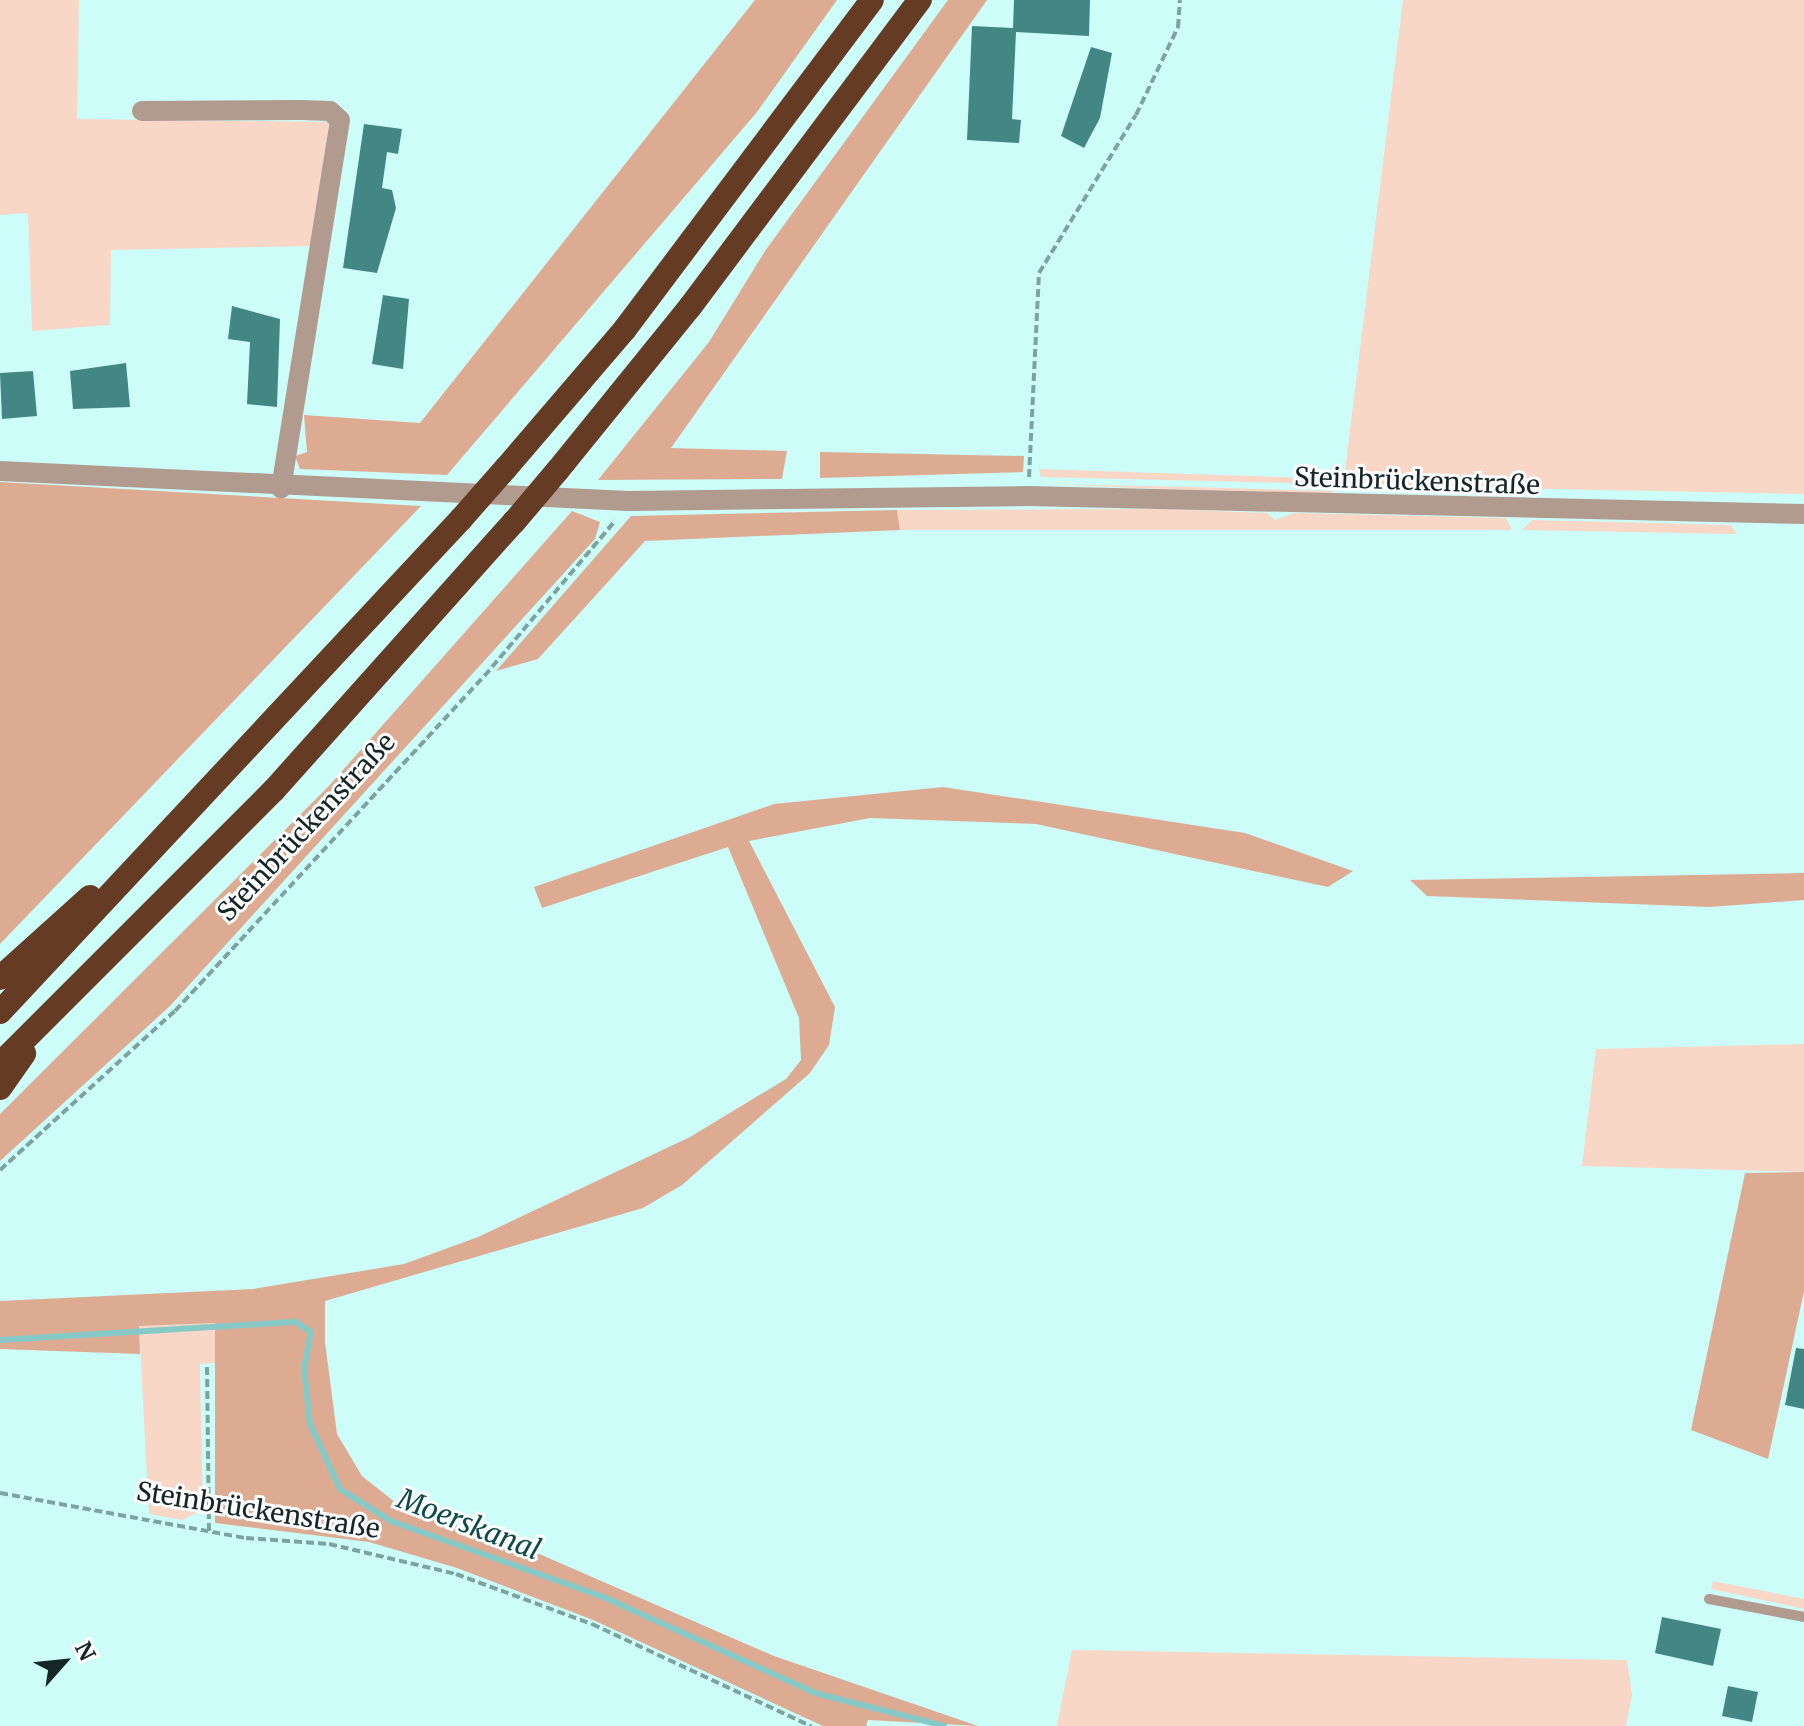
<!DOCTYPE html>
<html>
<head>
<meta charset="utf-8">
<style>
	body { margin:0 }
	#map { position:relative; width:1804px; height:1726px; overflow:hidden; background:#ccfdf9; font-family:Merriweather,serif }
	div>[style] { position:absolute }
	.green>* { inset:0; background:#f9d7c6 }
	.forest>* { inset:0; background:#ddab91 }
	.stream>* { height:6px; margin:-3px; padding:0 3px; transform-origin:3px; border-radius:3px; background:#86cac7 }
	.building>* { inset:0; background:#438784 }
	.path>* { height:4px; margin-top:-2px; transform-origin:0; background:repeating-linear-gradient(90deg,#7ea29f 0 8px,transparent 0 12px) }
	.service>* { height:10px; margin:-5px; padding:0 5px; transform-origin:5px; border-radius:5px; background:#b19b8f }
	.minor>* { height:20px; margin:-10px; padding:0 10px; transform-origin:10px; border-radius:10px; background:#b19b8f }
	.motorway>* { height:24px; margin:-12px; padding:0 12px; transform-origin:12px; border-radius:12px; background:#653b23 }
	.motorway-bridge>* { height:24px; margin:-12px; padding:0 12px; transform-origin:12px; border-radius:12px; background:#653b23 }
	span { translate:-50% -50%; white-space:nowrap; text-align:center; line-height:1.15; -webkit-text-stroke:6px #fefefe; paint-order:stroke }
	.street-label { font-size:26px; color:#142726 }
	.water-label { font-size:28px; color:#0e4c4a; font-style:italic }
	.north { position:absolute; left:24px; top:1622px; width:80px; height:80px; -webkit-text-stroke:6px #fefefe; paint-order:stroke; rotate:63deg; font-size:22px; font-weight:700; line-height:32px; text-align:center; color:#142726 }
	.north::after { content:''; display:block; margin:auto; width:28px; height:36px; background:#142726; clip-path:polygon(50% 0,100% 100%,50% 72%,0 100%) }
</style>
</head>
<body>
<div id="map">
	<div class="green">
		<div style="clip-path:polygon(0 0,79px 0,77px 119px,329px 122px,312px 246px,111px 250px,110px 325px,32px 331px,28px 213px,0 215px)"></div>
		<div style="clip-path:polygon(1403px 0,1804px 0,1804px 494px,1354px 485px,1344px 479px)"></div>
		<div style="clip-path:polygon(1039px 469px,1338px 479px,1338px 484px,1041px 477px)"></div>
		<div style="clip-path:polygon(1043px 484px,1192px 487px,1333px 491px,1333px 496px)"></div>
		<div style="clip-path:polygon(1165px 509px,1267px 513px,1275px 520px,1294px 513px,1506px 518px,1512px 530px,900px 530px,897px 510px)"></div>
		<div style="clip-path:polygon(1532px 520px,1731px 525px,1737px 534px,1522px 530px)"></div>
		<div style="clip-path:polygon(1804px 1044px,1804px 1172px,1582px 1166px,1596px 1049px)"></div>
		<div style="clip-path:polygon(215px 1323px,215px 1363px,200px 1364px,203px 1510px,182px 1520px,149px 1514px,139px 1326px)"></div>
		<div style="clip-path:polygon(1713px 1581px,1804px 1599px,1804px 1609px,1711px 1589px)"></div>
		<div style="clip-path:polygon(1072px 1650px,1627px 1660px,1632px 1695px,1626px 1726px,1057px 1726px)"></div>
	</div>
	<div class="forest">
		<div style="clip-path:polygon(755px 0,837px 0,757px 112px,447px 475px,300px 469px,295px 456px,307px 452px,304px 415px,420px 423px)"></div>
		<div style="clip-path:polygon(948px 0,987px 0,671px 448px,787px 451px,782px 479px,598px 480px,709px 342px,765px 251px)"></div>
		<div style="clip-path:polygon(820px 452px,1024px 456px,1023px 472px,820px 478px)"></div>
		<div style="clip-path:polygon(0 482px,421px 506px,0 944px)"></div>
		<div style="clip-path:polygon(897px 510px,900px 530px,645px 541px,538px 659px,496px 671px,631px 516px)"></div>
		<div style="clip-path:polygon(572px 511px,600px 522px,595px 539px,170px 1006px,0 1161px,0 1114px,328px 787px)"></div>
		<div style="clip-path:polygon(943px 787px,1245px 833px,1353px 871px,1328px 887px,1036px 824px,870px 818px,749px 841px,835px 1007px,829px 1045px,810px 1073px,682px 1185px,643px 1208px,325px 1301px,325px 1342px,337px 1434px,362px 1476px,396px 1503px,537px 1553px,774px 1656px,978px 1726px,868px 1720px,866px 1726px,823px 1726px,593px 1620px,457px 1568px,369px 1542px,215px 1523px,215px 1323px,139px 1326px,140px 1354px,0 1349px,0 1301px,253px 1289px,404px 1264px,478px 1237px,690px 1137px,786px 1079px,801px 1060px,799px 1018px,728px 847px,542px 908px,534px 887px,774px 804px)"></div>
		<div style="clip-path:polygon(1804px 873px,1804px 900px,1710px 907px,1427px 896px,1410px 880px)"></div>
		<div style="clip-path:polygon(1804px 1172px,1804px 1291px,1768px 1459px,1691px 1430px,1745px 1173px)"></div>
	</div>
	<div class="stream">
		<div style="left:0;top:1340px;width:297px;rotate:-3.5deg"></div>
		<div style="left:296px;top:1322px;width:18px;rotate:34deg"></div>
		<div style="left:311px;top:1332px;width:36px;rotate:101deg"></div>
		<div style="left:304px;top:1367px;width:57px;rotate:84deg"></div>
		<div style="left:310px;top:1424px;width:72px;rotate:65.2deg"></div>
		<div style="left:340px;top:1489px;width:60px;rotate:32.1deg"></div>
		<div style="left:391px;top:1521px;width:228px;rotate:19.7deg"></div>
		<div style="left:606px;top:1598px;width:230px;rotate:24.4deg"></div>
		<div style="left:815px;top:1693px;width:133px;rotate:14.3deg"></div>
	</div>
	<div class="building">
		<div style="clip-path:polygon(1014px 0,1090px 0,1089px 36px,1016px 32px,1012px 119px,1021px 120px,1019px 143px,967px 140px,972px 26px,1013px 28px)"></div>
		<div style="clip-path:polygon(1091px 47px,1112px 53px,1100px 118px,1084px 148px,1061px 136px)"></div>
		<div style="clip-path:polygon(364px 124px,402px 129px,398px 154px,387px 152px,382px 188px,392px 190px,396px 208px,377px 273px,343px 268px)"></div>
		<div style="clip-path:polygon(383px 295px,409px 299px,403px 369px,372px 364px)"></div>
		<div style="clip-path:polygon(232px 306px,280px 319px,277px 407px,247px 404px,250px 342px,228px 339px)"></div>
		<div style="clip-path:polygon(126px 363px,130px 407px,73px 409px,70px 371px)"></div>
		<div style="clip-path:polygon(33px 371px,37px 416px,2px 419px,0 373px)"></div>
		<div style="clip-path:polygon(1796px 1348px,1804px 1349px,1804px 1409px,1785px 1405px)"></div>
		<div style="clip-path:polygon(1662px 1617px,1721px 1629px,1713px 1666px,1655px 1653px)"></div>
		<div style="clip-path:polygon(1728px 1686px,1758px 1692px,1752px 1722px,1722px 1716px)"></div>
	</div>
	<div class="path">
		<div style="left:1029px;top:477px;width:204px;rotate:-87.2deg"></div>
		<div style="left:1039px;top:273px;width:185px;rotate:-58.5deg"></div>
		<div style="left:1136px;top:115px;width:98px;rotate:-64.5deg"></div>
		<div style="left:1178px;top:27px;width:27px;rotate:-86deg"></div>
		<div style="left:0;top:1170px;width:236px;rotate:-42.3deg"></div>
		<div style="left:175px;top:1011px;width:468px;rotate:-47.3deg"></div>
		<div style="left:492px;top:667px;width:192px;rotate:-49.9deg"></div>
		<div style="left:207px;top:1367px;width:164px;rotate:89.3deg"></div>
		<div style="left:0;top:1493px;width:250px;rotate:10.4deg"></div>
		<div style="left:246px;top:1538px;width:83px;rotate:4.1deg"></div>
		<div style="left:329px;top:1544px;width:130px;rotate:13.3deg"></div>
		<div style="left:456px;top:1574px;width:145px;rotate:20.2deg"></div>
		<div style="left:592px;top:1624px;width:242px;rotate:25deg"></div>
	</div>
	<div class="service">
		<div style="left:1709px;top:1599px;width:97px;rotate:10.7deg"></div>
	</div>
	<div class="minor">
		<div style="left:142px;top:111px;width:160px;rotate:-0.4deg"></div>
		<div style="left:302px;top:110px;width:28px;rotate:2deg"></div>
		<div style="left:330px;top:111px;width:13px;rotate:42deg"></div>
		<div style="left:340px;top:120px;width:373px;rotate:99.1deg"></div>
		<div style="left:0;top:471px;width:629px;rotate:2.73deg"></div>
		<div style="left:628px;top:501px;width:400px;rotate:-0.7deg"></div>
		<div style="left:1028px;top:496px;width:776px;rotate:1.33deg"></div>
	</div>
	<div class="motorway">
		<div style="left:506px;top:468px;width:183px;rotate:-49.4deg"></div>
		<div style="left:625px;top:329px;width:411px;rotate:-53.1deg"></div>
		<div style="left:558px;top:470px;width:210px;rotate:-51deg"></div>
		<div style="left:690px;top:307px;width:384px;rotate:-53.2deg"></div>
		<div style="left:0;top:978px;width:121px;rotate:-42deg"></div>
		<div style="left:0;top:1012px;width:675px;rotate:-46.92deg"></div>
		<div style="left:0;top:1064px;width:387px;rotate:-45deg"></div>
		<div style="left:274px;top:790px;width:360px;rotate:-48.2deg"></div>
		<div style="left:0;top:1088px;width:42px;rotate:-54.8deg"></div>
	</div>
	<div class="motorway-bridge">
		<div style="left:461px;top:519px;width:68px;rotate:-48.6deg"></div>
		<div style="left:514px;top:522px;width:68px;rotate:-49.8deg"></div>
	</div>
	<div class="street-label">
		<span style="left:1417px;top:481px;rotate:2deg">Steinbrückenstraße</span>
		<span style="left:306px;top:827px;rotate:-47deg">Steinbrückenstraße</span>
		<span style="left:258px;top:1510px;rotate:9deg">Steinbrückenstraße</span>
	</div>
	<div class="water-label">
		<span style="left:469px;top:1524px;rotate:21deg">Moerskanal</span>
	</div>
	<div class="north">N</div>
</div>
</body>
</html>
